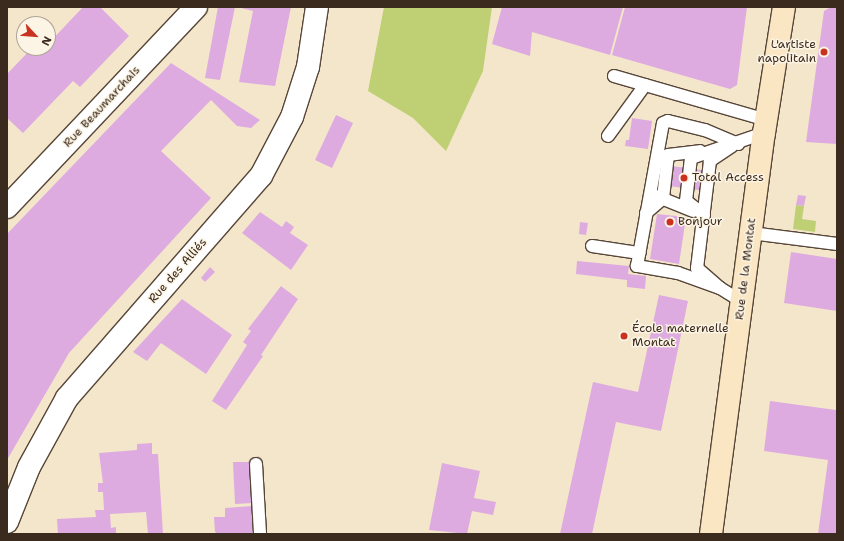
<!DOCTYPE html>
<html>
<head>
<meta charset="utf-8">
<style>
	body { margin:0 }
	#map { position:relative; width:844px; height:541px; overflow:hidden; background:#f4e6cb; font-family:"Shantell Sans",sans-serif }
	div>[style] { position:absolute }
	.green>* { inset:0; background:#bed073 }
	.building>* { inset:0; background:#ddabe0 }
	.roads { filter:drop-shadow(1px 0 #574638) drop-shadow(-1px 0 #574638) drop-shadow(0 1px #574638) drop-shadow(0 -1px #574638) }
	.service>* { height:12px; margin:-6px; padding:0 6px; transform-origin:6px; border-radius:6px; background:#fff }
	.minor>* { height:22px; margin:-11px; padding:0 11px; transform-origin:11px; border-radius:11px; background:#fff }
	.tertiary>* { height:22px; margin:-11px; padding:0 11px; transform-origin:11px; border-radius:11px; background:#fff }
	.secondary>* { height:22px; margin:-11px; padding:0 11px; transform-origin:11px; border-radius:11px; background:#fbe6c3 }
	.dots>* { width:11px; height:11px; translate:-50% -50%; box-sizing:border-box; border:2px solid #fcf5e5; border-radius:50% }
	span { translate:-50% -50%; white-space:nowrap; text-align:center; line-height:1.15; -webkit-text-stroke:3px #fcf5e5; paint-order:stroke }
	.poi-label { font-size:12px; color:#3b2a1e }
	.right { translate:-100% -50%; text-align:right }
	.left { translate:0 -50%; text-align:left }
	.street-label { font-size:12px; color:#3b2a1e }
	.frame { position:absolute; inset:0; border:8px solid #3b2a1e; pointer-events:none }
	.north { position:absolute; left:16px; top:16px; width:40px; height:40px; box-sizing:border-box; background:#fcf5e5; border:1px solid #afa495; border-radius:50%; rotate:116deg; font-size:11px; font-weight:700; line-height:16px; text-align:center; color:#3b2a1e }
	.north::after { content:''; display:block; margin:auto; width:14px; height:18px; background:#c8321e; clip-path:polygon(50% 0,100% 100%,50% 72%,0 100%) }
</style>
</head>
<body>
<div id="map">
	<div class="green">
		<div style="clip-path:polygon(384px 7px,492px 7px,483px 71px,446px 151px,413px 118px,368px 91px)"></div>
		<div style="clip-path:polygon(796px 205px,804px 206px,802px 219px,816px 221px,815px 232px,793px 229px)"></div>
	</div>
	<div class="building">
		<div style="clip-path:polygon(83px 7px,100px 7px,129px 36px,80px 87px,73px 81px,23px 133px,7px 118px,7px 74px,32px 48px,41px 51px,48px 48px,48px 44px)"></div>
		<div style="clip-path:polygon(218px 7px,235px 7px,220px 80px,205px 78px)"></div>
		<div style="clip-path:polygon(237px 7px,291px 7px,275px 86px,239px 82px,253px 11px)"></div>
		<div style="clip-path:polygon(502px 7px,623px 7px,610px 55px,532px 32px,530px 56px,492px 44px)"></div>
		<div style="clip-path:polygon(625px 7px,747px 7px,737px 85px,730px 89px,612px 55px)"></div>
		<div style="clip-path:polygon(831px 7px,837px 7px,837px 144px,806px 142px,824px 11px)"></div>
		<div style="clip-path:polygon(171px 63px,260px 120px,251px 128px,237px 126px,211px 100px,161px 151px,211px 198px,69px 353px,7px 460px,7px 234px)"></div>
		<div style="clip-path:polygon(336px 115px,353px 123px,332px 168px,315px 160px)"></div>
		<div style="clip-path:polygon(632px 118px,652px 121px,648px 149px,625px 146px,626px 140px,629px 140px)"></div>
		<div style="clip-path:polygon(664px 165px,709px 171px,706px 191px,662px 185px)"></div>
		<div style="clip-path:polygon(798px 195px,806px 196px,804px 206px,796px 205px)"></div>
		<div style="clip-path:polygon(260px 212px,282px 227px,286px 221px,294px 227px,290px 233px,308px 245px,291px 270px,242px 233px)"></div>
		<div style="clip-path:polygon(657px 214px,686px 217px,679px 264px,650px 259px)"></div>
		<div style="clip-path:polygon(580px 222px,588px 223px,586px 235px,579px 234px)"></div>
		<div style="clip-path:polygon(791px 252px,837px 259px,837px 311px,784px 303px)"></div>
		<div style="clip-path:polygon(577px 261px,629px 266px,628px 274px,646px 276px,645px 289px,627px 287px,627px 280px,576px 274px)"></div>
		<div style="clip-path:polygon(210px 267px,215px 272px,205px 282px,201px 278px)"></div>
		<div style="clip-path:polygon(281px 286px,298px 299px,261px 355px,263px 356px,226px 410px,212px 401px,247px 345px,243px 342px,251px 331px,248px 329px)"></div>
		<div style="clip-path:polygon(659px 295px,688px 301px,661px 431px,616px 422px,592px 534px,560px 534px,593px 382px,638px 392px)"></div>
		<div style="clip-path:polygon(182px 299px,232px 335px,206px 374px,161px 343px,147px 361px,133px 352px)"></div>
		<div style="clip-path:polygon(770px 401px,836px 410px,837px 406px,837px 534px,818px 534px,828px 460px,764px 451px)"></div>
		<div style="clip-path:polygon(152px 443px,152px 454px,158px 454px,163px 534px,148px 534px,146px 512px,110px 514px,111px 528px,116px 527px,116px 534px,58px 534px,57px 519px,96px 517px,95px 510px,104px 510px,103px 492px,98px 492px,98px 483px,103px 483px,99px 453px,137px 450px,137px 444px)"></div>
		<div style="clip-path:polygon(233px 462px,249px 462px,252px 503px,235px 504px)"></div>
		<div style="clip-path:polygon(442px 463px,480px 471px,474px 498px,496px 502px,493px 515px,472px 511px,467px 534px,429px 530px)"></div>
		<div style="clip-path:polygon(252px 506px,253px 534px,218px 534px,215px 532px,214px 517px,225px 517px,225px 508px)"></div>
	</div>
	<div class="roads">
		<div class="service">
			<div style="left:614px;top:76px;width:158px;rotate:16.1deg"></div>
			<div style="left:608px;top:136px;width:63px;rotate:-54deg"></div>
			<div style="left:732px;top:146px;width:27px;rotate:146deg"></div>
			<div style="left:710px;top:161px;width:108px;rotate:96.9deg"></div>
			<div style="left:697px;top:268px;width:30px;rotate:41deg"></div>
			<div style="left:720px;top:288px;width:26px;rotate:32deg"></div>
			<div style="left:656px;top:196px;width:40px;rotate:22deg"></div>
			<div style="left:646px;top:213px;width:23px;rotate:-41deg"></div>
			<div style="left:663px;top:198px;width:43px;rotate:-83.4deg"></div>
			<div style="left:668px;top:155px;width:32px;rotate:-7deg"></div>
			<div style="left:704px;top:215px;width:23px;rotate:-142deg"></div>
			<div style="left:686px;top:201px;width:43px;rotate:-83.4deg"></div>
			<div style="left:691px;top:158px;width:77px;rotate:-18.9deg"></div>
			<div style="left:751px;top:233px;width:87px;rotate:7.3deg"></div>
			<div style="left:592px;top:246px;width:48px;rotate:8.5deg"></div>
			<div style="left:720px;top:288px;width:45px;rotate:-160.3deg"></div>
			<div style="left:678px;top:273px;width:42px;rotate:-170.3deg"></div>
			<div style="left:637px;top:266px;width:145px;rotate:-79.7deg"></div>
			<div style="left:663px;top:123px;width:5px;rotate:-22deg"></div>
			<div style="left:668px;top:121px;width:38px;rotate:14deg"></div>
			<div style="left:705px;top:130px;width:36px;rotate:23deg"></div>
			<div style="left:256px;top:464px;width:70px;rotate:86.7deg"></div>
		</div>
		<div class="minor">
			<div style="left:7px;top:207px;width:275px;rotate:-46.6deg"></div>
		</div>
		<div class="tertiary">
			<div style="left:7px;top:522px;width:59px;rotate:-68.2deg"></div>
			<div style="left:29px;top:467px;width:79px;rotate:-61.2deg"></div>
			<div style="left:67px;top:398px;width:295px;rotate:-48.9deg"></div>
			<div style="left:261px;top:176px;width:67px;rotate:-62.3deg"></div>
			<div style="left:292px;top:117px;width:52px;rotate:-72.3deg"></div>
			<div style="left:308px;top:67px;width:61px;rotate:-81.5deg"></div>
		</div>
		<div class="secondary">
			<div style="left:711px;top:534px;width:404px;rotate:-82.5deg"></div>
			<div style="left:764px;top:133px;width:128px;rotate:-81deg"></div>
		</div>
	</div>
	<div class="dots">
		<div style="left:824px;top:52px;background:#c8321e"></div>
		<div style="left:684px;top:178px;background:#c8321e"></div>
		<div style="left:670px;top:222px;background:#c8321e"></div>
		<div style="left:624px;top:336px;background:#c8321e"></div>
	</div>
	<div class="poi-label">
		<span class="right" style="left:816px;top:52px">L'artiste<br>napolitain</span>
		<span class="left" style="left:692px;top:178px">Total Access</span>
		<span class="left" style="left:678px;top:222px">Bonjour</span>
		<span class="left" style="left:632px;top:336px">École maternelle<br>Montat</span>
	</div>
	<div class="street-label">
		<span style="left:102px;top:107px;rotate:-47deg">Rue Beaumarchais</span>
		<span style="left:746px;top:269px;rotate:-83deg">Rue de la Montat</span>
		<span style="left:178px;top:271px;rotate:-49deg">Rue des Alliés</span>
	</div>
	<div class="frame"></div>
	<div class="north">N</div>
</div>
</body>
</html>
